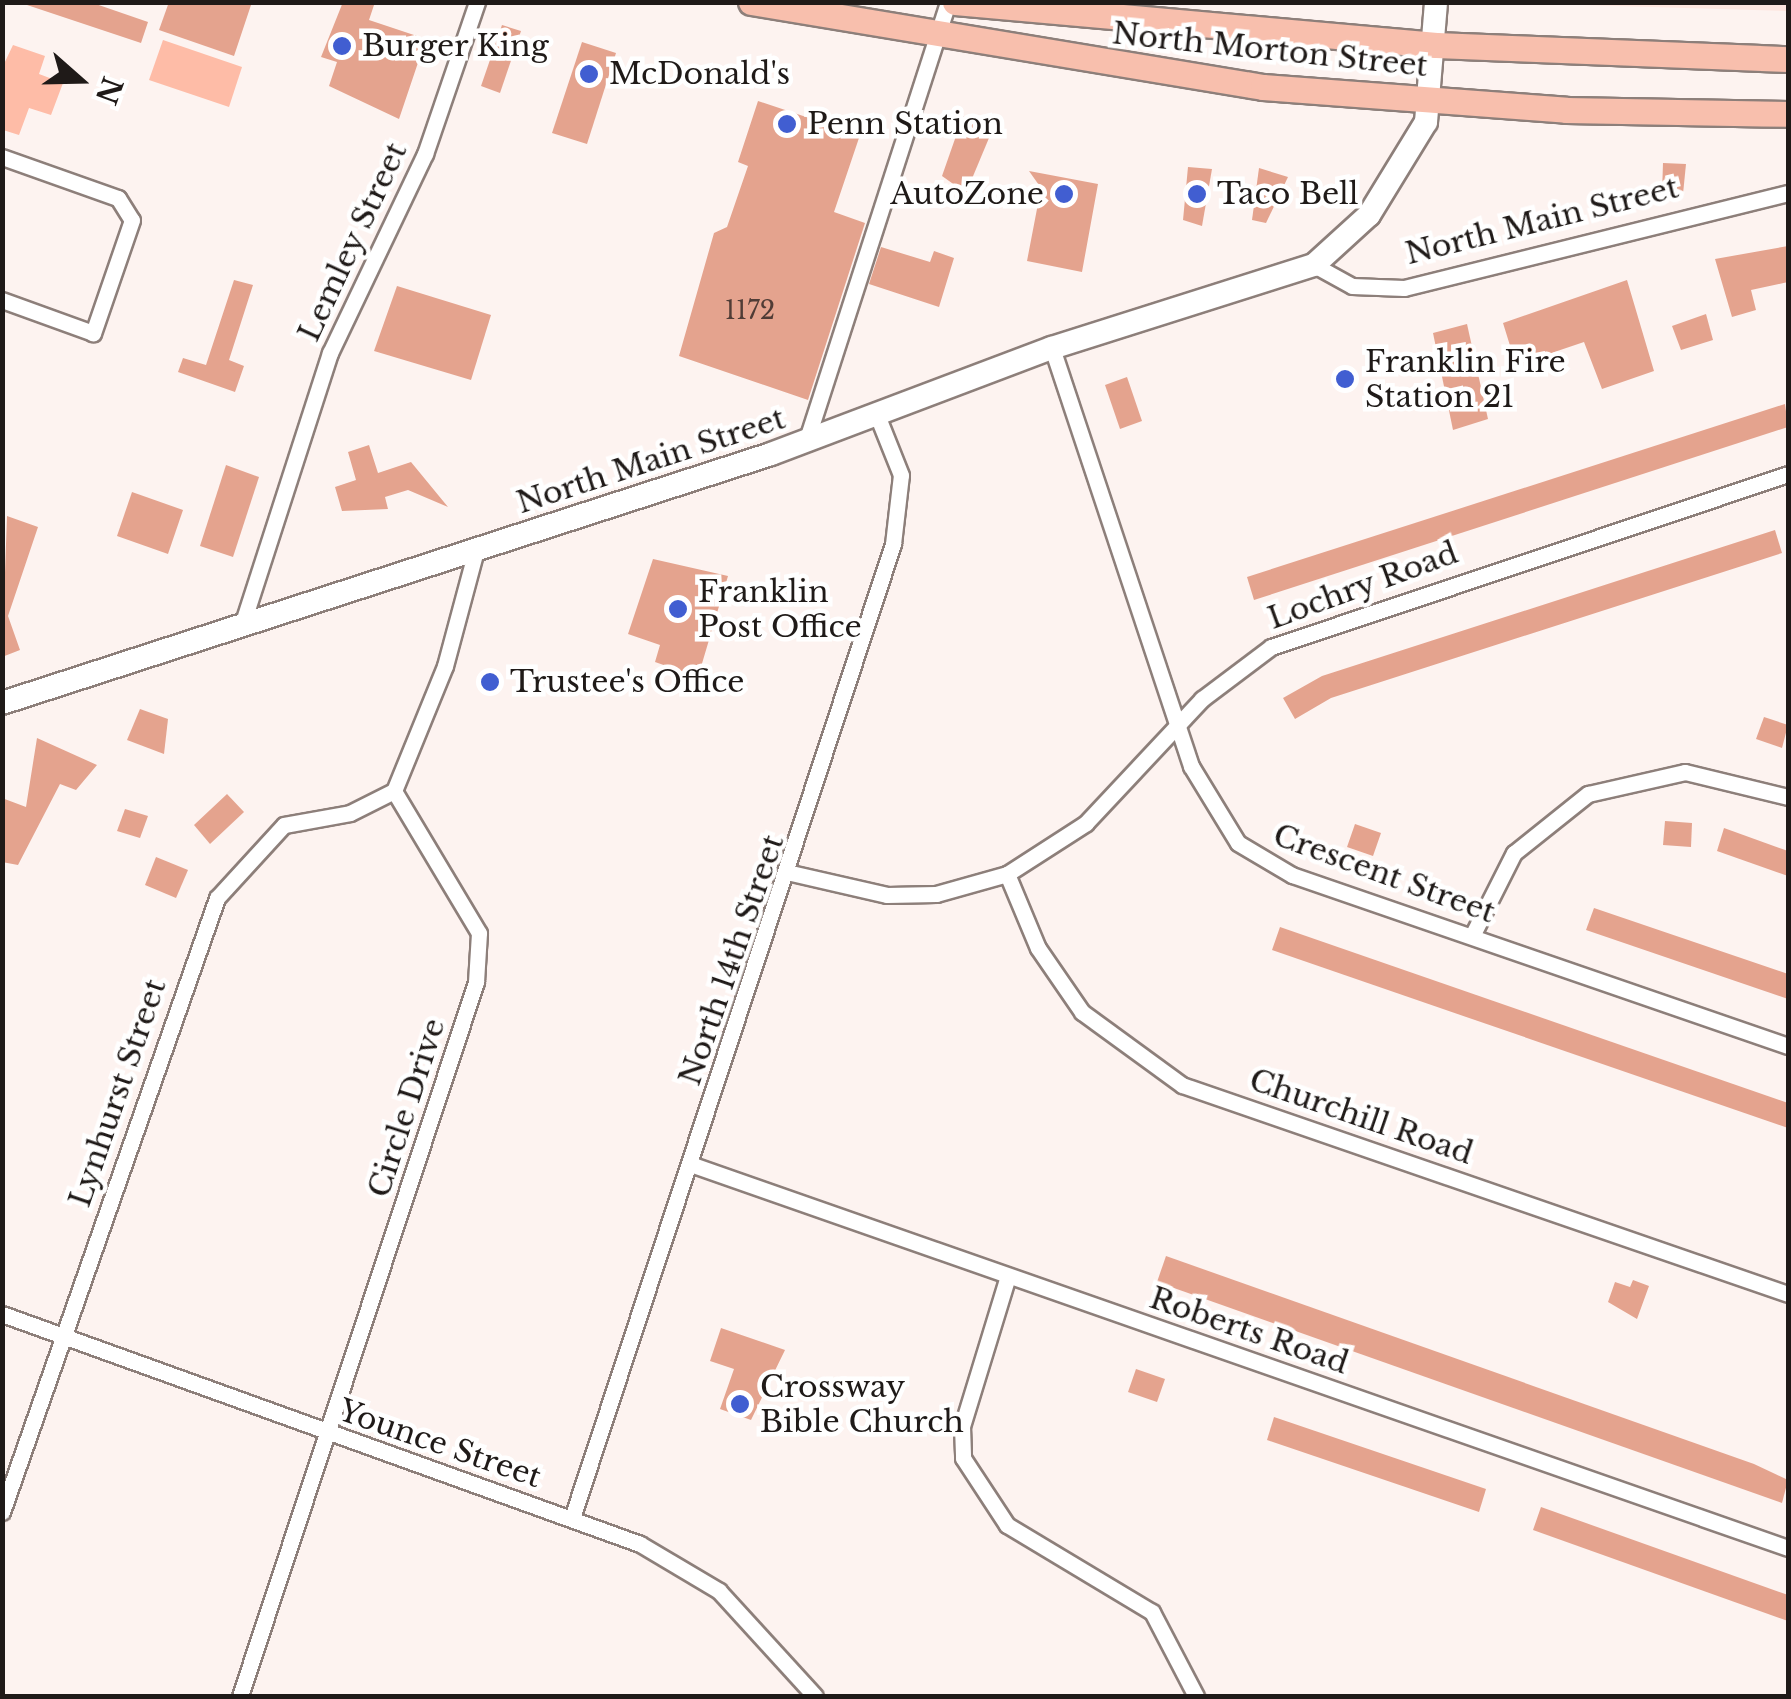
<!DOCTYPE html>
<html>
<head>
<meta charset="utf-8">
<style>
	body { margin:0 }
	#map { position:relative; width:1791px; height:1699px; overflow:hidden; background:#fdf3f0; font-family:"Libre Baskerville",serif }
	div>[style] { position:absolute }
	.built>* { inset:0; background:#fee6df }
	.green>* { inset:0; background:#febca7 }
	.building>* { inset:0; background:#e4a38e }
	.roads { filter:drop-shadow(2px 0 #8d7f7a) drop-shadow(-2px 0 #8d7f7a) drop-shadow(0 2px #8d7f7a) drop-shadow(0 -2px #8d7f7a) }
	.street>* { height:15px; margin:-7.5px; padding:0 7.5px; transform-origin:7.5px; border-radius:7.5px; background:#fff }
	.secondary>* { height:22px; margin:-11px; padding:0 11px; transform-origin:11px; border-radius:11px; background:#fff }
	.primary>* { height:25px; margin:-12.5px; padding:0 12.5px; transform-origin:12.5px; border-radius:12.5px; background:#f8bfad }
	.dots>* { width:28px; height:28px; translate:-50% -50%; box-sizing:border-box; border:5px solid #fff; border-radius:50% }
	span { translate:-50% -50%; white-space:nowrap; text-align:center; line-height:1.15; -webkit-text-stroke:9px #fff; paint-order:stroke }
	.number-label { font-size:25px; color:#503c36 }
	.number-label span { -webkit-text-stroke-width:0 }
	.poi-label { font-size:30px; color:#1f1a18 }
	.left { translate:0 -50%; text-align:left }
	.right { translate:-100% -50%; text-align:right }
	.street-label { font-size:30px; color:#1f1a18 }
	.frame { position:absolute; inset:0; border:5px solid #1f1a18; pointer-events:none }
	.north { position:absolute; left:30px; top:30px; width:100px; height:100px; -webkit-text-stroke:8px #fff; paint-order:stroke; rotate:110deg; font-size:28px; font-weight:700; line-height:40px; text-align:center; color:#1f1a18 }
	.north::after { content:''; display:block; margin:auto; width:35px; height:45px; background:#1f1a18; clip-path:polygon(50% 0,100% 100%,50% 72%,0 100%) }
</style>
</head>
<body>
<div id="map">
	<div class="built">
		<div style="clip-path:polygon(1788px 2px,1788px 11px,1518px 3px,1518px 2px)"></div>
	</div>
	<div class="green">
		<div style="clip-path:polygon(163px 40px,242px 67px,229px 107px,149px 80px)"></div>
		<div style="clip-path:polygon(13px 45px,45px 56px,39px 74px,63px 83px,51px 115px,29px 108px,19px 135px,3px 130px,3px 66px)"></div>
	</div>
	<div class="building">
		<div style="clip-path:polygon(90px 2px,148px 22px,141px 43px,27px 5px)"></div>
		<div style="clip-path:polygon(169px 2px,252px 2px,234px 56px,159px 30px)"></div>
		<div style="clip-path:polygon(343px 2px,375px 2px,369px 20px,426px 39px,399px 119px,329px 86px,337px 62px,321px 57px)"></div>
		<div style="clip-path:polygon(502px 25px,521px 31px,500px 93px,481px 86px)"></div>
		<div style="clip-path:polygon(582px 42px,616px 53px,587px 144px,552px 133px)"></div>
		<div style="clip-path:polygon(758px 101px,860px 135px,834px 212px,865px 223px,808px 400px,679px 356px,714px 233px,727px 227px,748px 166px,738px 162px)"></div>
		<div style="clip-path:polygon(963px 116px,994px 126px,966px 193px,942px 176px)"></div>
		<div style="clip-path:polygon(1663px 163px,1686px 164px,1683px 194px,1662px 193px)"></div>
		<div style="clip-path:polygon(1188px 167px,1212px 169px,1202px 226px,1183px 220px)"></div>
		<div style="clip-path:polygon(1259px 168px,1288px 177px,1266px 223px,1252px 220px)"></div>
		<div style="clip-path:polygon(1029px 171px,1098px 184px,1082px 272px,1027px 261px,1041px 188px)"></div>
		<div style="clip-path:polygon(1788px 246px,1788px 282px,1751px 290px,1756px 310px,1732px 317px,1715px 259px)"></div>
		<div style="clip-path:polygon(881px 247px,930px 262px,934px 251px,954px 258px,939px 307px,869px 284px)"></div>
		<div style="clip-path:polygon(234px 280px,253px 285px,229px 360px,244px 366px,235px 392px,178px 372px,183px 358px,206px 365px)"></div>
		<div style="clip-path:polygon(1627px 280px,1654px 371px,1602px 389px,1584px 342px,1516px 365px,1503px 323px)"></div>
		<div style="clip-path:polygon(397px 286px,491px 315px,471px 380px,374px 351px)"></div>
		<div style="clip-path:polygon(1706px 314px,1713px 340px,1681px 350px,1672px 326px)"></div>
		<div style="clip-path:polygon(1467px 324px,1488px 419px,1453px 430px,1433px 333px)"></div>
		<div style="clip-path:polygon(1127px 377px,1142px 421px,1120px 429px,1105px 385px)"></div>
		<div style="clip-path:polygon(1785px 404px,1788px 427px,1254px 600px,1247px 577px)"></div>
		<div style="clip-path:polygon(369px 445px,378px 473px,411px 462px,448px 507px,408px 490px,385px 497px,388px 509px,342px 511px,335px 487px,356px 480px,348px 452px)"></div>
		<div style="clip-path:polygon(226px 465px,259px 477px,233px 557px,200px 546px)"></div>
		<div style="clip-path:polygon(132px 492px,183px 510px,168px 554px,117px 536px)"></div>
		<div style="clip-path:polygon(7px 516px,38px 527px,8px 616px,20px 650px,2px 657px)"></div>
		<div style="clip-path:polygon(1775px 530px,1782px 553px,1331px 698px,1295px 719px,1283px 698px,1322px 676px)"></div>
		<div style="clip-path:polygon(653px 559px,728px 576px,698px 677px,655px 662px,660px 645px,628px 634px)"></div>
		<div style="clip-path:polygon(140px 709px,168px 719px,164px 754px,127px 740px)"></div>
		<div style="clip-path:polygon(1764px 717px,1788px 725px,1782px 748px,1756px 739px)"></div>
		<div style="clip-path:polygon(37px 738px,97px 765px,76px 790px,60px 784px,18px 865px,2px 862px,2px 798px,26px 807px)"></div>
		<div style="clip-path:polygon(227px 794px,244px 812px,210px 844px,194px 825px)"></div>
		<div style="clip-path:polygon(125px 809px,148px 816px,140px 838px,117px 831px)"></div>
		<div style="clip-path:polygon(1665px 821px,1692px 823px,1691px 847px,1663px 845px)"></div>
		<div style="clip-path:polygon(1355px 824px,1381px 833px,1373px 856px,1347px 847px)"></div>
		<div style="clip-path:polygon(1724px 828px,1788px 851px,1788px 876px,1717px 851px)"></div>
		<div style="clip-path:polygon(156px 857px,188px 870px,176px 898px,145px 885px)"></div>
		<div style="clip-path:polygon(1594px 908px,1788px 974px,1788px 999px,1586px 930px)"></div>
		<div style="clip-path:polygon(1280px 927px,1788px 1103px,1788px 1128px,1272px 950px)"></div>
		<div style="clip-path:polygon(1166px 1256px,1754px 1464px,1788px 1480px,1782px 1503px,1157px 1282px)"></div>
		<div style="clip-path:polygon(1633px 1280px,1649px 1286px,1637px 1319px,1608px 1302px,1615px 1282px,1630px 1287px)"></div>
		<div style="clip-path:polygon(721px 1328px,785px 1350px,751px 1420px,720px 1409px,734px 1369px,710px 1361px)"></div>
		<div style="clip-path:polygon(1136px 1369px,1165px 1379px,1157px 1402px,1128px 1392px)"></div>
		<div style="clip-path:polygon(1274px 1417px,1486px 1489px,1479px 1512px,1267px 1440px)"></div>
		<div style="clip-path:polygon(1541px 1507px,1788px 1595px,1788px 1621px,1533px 1530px)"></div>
	</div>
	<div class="roads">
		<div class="street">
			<div style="left:2px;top:157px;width:123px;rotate:19.5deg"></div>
			<div style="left:118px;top:198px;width:26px;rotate:58deg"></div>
			<div style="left:132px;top:220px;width:120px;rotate:109deg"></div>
			<div style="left:93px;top:333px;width:97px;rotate:-160.1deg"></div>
			<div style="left:1314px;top:265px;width:43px;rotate:28.9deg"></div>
			<div style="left:1352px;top:286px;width:52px;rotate:2.2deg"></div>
			<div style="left:1404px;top:288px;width:396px;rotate:-13.9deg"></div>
			<div style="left:1052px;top:348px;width:441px;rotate:71.6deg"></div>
			<div style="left:1191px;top:766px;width:90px;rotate:58.6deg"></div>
			<div style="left:1238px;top:843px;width:63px;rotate:30.7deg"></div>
			<div style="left:1292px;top:875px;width:525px;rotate:19.02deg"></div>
			<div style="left:806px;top:442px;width:462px;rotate:-72.1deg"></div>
			<div style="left:244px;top:619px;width:280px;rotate:-72.1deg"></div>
			<div style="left:330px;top:353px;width:221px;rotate:-64.5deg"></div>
			<div style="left:425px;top:154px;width:161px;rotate:-71.1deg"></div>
			<div style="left:791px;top:873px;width:98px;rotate:12.9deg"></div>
			<div style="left:887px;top:895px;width:49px;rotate:-1.2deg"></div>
			<div style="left:936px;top:894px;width:74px;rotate:-15.7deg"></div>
			<div style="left:1007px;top:874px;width:94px;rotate:-32.8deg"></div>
			<div style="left:1086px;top:823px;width:170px;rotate:-46.9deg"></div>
			<div style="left:1202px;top:699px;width:86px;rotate:-37deg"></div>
			<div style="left:1271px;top:647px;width:545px;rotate:-18.5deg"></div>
			<div style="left:1007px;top:874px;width:80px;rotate:67.3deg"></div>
			<div style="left:1038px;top:948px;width:78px;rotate:55.5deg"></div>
			<div style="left:1082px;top:1012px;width:124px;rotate:36.1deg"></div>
			<div style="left:1182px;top:1085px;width:641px;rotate:19.03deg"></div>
			<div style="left:1472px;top:936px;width:93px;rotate:-63.2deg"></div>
			<div style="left:1514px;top:853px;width:95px;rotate:-38.6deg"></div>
			<div style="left:1588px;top:794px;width:99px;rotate:-12.8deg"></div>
			<div style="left:1685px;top:772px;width:106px;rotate:13.6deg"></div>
			<div style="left:693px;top:1165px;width:1160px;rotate:19.28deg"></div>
			<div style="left:1008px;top:1276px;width:157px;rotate:107deg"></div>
			<div style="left:962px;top:1426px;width:32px;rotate:88deg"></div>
			<div style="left:963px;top:1458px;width:80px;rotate:56.7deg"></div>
			<div style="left:1007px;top:1525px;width:169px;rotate:31deg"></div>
			<div style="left:1152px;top:1612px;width:95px;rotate:62.4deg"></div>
			<div style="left:2px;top:1314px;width:678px;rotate:19.82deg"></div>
			<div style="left:640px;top:1544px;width:92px;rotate:30.7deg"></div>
			<div style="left:719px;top:1591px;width:142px;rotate:47.6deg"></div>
			<div style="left:2px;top:1512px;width:651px;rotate:-70.7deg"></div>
			<div style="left:217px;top:898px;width:99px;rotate:-47.5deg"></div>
			<div style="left:284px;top:825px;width:67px;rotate:-10.3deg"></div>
			<div style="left:350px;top:813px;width:49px;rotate:-26.6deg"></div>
			<div style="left:394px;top:791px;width:135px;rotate:-67.8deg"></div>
			<div style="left:445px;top:666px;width:120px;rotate:-75deg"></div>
			<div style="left:572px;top:1518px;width:1026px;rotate:-71.76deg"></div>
			<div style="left:893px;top:544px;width:69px;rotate:-83.4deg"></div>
			<div style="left:901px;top:475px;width:65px;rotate:-111.8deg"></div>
			<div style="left:240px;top:1696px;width:752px;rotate:-71.71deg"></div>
			<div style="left:476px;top:982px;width:49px;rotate:-86.5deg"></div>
			<div style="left:479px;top:933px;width:165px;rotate:-120.9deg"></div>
		</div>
		<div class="secondary">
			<div style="left:2px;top:703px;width:808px;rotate:-17.94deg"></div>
			<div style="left:771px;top:454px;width:300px;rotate:-20.7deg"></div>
			<div style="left:1052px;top:348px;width:275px;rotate:-17.6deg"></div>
			<div style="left:1314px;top:265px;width:74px;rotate:-42.3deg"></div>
			<div style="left:1369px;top:215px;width:109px;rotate:-58.5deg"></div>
			<div style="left:1426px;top:122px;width:120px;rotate:-85.2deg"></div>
		</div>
		<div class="primary">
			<div style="left:751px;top:2px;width:519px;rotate:9.43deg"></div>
			<div style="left:1263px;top:87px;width:304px;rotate:4.3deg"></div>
			<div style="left:1566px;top:110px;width:222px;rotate:1deg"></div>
			<div style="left:955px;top:2px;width:483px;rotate:5.1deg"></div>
			<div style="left:1436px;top:45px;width:352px;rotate:2.3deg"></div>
		</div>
	</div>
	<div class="dots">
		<div style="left:342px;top:46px;background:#415ed1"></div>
		<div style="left:589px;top:74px;background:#415ed1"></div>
		<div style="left:787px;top:124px;background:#415ed1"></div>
		<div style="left:1064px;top:194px;background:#415ed1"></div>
		<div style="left:1197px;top:194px;background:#415ed1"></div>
		<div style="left:1345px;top:379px;background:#415ed1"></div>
		<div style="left:678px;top:609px;background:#415ed1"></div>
		<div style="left:490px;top:682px;background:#415ed1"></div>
		<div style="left:740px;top:1404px;background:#415ed1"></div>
	</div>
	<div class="number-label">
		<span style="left:750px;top:311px">1172</span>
	</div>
	<div class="poi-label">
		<span class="left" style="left:362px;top:46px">Burger King</span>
		<span class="left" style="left:609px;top:74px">McDonald's</span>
		<span class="left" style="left:807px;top:124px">Penn Station</span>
		<span class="right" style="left:1044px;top:194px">AutoZone</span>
		<span class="left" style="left:1217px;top:194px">Taco Bell</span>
		<span class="left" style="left:1365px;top:379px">Franklin Fire<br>Station 21</span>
		<span class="left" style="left:698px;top:609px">Franklin<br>Post Office</span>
		<span class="left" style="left:510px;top:682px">Trustee's Office</span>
		<span class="left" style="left:760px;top:1404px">Crossway<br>Bible Church</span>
	</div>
	<div class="street-label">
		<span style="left:1270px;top:50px;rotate:6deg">North Morton Street</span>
		<span style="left:1542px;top:221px;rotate:-14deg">North Main Street</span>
		<span style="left:353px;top:242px;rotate:-65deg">Lemley Street</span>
		<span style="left:651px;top:461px;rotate:-18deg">North Main Street</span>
		<span style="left:1363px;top:586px;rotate:-20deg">Lochry Road</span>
		<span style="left:1384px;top:874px;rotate:20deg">Crescent Street</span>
		<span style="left:732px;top:960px;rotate:-71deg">North 14th Street</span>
		<span style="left:118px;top:1093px;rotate:-71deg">Lynhurst Street</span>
		<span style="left:407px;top:1108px;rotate:-72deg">Circle Drive</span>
		<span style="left:1361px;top:1117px;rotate:19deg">Churchill Road</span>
		<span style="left:1249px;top:1331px;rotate:19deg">Roberts Road</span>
		<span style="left:440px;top:1444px;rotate:19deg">Younce Street</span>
	</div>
	<div class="frame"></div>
	<div class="north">N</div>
</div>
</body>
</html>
